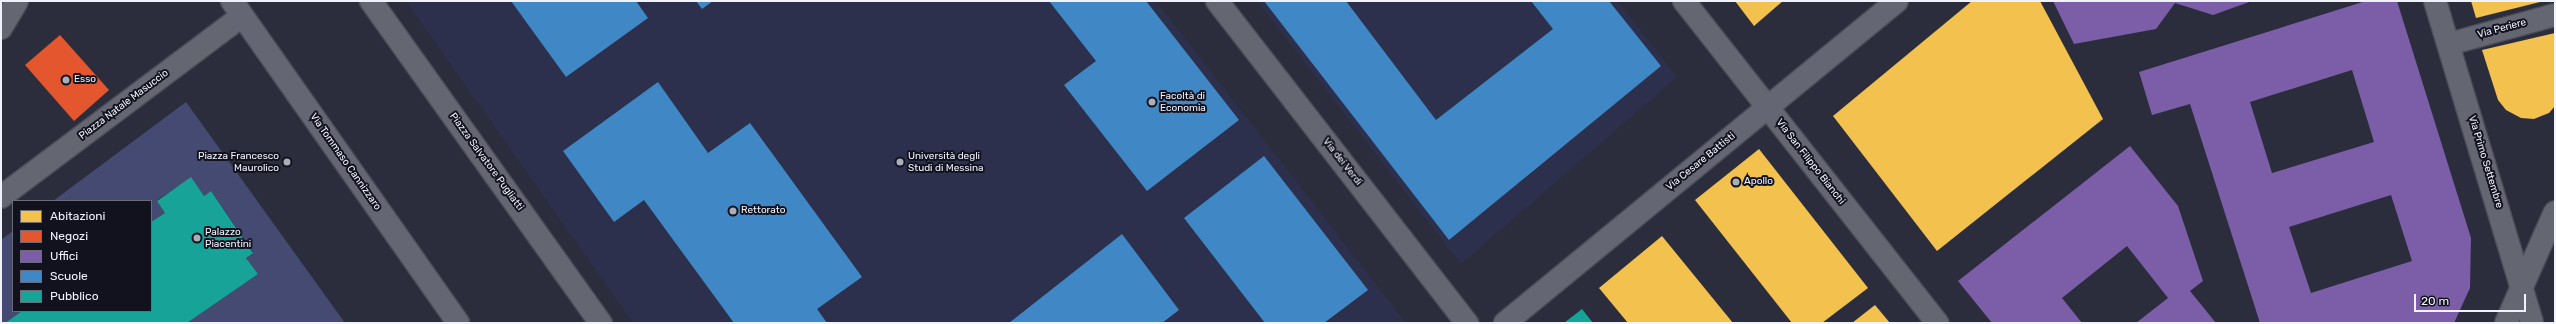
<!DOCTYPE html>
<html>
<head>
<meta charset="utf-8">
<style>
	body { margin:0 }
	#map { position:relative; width:2556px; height:324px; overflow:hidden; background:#2b2d3c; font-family:Rubik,sans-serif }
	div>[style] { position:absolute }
	.built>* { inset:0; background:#2c304d }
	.green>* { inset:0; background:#454a73 }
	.homes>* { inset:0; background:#f2c14e }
	.shops>* { inset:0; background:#e4572e }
	.offices>* { inset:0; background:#7b5ea7 }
	.schools>* { inset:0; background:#3f88c5 }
	.public>* { inset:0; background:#17a398 }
	.roads { filter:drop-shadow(1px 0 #4a4b56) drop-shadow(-1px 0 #4a4b56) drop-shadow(0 1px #4a4b56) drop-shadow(0 -1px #4a4b56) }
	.minor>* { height:22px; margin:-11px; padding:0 11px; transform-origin:11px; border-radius:11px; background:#646672 }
	.major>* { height:22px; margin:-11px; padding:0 11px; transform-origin:11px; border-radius:11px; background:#646674 }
	.dots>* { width:11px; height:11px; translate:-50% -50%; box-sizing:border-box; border:2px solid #11121e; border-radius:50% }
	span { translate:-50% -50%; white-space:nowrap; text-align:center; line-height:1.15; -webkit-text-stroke:4px #11121e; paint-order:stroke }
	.street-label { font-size:10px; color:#f0f2fc }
	.poi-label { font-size:10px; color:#f0f2fc }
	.left { translate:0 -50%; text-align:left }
	.right { translate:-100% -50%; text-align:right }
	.frame { position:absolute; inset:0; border:2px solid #f0f2fc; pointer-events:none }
	.legend { position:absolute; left:12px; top:200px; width:140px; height:112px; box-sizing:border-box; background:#11121e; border:1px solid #6a6c77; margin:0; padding:5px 7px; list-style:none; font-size:12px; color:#f0f2fc }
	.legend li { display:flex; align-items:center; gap:8px; height:20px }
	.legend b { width:20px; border:1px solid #6a6c77 }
	.scale { position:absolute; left:2414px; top:294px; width:112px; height:18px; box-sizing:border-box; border:2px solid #f0f2fc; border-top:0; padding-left:5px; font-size:12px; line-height:14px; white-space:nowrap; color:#f0f2fc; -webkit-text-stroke:3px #11121e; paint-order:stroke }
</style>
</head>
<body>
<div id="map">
	<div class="built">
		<div style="clip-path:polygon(406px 1px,1156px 1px,1406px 323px,633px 323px)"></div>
		<div style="clip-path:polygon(1257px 1px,1617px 1px,1677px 77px,1461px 264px)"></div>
	</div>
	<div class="green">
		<div style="clip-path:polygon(186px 102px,345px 323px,187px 323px,258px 274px,246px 258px,253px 252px,211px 191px,204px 196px,191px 178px,157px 200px,165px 213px,151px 222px,151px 201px,53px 201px)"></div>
		<div style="clip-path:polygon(13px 231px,13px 311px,22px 311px,5px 323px,1px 323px,1px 240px)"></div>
	</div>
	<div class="homes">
		<div style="clip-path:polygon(1735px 1px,1783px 1px,1754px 26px)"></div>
		<div style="clip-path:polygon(1972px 1px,2040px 1px,2103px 119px,1937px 251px,1833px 116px)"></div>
		<div style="clip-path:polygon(2471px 1px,2540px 1px,2540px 2px,2476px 18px)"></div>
		<div style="clip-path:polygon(2555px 33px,2555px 106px,2549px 113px,2534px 119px,2521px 118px,2506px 110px,2498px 100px,2482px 50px)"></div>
		<div style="clip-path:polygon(1759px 149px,1868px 288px,1822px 323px,1792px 323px,1695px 200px)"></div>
		<div style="clip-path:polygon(1662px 236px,1733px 323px,1628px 323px,1599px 288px)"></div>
		<div style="clip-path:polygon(1875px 305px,1890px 323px,1852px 323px)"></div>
	</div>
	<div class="shops">
		<div style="clip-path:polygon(60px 35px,109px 90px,74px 121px,25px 65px)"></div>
	</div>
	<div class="offices">
		<div style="clip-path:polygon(2053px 1px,2252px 1px,2213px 15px,2175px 3px,2156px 29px,2074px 44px)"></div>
		<div style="clip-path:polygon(evenodd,2366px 1px,2397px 1px,2471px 238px,2470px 288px,2454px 323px,2260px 323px,2190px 104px,2152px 115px,2139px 72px,2366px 1px,2352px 70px,2374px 142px,2272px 173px,2250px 102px,2352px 70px,2366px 1px,2391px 195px,2412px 261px,2311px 293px,2289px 227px,2391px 195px)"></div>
		<div style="clip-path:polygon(2130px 146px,2178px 206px,2203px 281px,2190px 291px,2216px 323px,2136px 323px,2168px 298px,2127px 246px,2062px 298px,2082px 323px,1992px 323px,1958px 281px)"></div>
	</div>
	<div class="schools">
		<div style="clip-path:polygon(511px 1px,636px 1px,648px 18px,566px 77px)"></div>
		<div style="clip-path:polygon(696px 1px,713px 1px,702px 9px)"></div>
		<div style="clip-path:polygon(1049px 1px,1146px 1px,1239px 120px,1147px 191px,1064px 85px,1096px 61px)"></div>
		<div style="clip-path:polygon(1264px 1px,1346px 1px,1436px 120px,1553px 29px,1531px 1px,1609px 1px,1661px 66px,1449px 240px)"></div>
		<div style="clip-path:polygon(658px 82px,708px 153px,750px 123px,862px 277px,817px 309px,827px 323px,734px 323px,644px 200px,614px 222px,563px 151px)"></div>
		<div style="clip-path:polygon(1264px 156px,1368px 290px,1324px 323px,1265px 323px,1184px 218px)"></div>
		<div style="clip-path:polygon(1122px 234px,1179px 310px,1162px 323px,1009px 323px)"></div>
	</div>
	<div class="public">
		<div style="clip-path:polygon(191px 177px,204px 196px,211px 191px,253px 253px,246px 258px,258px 274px,187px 323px,5px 323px,22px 311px,151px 311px,151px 222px,165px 213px,157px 201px)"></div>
		<div style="clip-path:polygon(1582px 309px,1593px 323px,1564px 323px)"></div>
	</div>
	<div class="roads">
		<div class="minor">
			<div style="left:371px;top:1px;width:396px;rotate:54.5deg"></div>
			<div style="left:1217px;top:1px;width:408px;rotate:52.2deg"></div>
			<div style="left:1684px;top:1px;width:410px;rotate:51.8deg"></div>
			<div style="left:2435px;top:1px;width:336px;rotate:73.2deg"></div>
			<div style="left:1px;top:28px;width:31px;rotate:-59deg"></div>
			<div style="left:2449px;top:44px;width:110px;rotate:-15.3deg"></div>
			<div style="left:1px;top:197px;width:301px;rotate:-36.9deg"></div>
			<div style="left:2506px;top:323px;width:121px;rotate:-66.2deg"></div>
		</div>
		<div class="major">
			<div style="left:232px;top:1px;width:393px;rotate:54.9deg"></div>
			<div style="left:1505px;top:323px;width:507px;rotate:-39.4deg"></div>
		</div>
	</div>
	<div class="dots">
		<div style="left:66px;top:80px;background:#abadb9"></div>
		<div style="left:1152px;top:102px;background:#abadb9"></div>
		<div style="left:287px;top:162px;background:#abadb9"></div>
		<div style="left:900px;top:162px;background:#abadb9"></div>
		<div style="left:1736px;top:182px;background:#abadb9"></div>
		<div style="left:733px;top:211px;background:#abadb9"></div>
		<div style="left:197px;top:238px;background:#abadb9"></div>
	</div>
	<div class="street-label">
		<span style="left:2502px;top:29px;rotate:-15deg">Via Periere</span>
		<span style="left:124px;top:105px;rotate:-37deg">Piazza Natale Masuccio</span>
		<span style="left:345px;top:162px;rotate:55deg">Via Tommaso Cannizzaro</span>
		<span style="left:486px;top:162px;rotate:54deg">Piazza Salvatore Pugliatti</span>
		<span style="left:1342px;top:162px;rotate:52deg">Via dei Verdi</span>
		<span style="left:1701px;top:162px;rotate:-39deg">Via Cesare Battisti</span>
		<span style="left:1810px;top:162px;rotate:52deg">Via San Filippo Bianchi</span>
		<span style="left:2485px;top:162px;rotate:73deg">Via Primo Settembre</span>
	</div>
	<div class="poi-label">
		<span class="left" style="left:74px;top:80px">Esso</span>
		<span class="left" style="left:1160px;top:102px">Facoltà di<br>Economia</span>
		<span class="right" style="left:279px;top:162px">Piazza Francesco<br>Maurolico</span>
		<span class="left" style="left:908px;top:162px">Università degli<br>Studi di Messina</span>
		<span class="left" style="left:1744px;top:182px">Apollo</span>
		<span class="left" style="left:741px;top:211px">Rettorato</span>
		<span class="left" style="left:205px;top:238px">Palazzo<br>Piacentini</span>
	</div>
	<div class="frame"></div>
	<ul class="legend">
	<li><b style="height:11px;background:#f2c14e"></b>Abitazioni</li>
	<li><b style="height:11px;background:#e4572e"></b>Negozi</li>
	<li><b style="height:11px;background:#7b5ea7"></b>Uffici</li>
	<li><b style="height:11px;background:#3f88c5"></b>Scuole</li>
	<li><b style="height:11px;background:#17a398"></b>Pubblico</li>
	</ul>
	<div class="scale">20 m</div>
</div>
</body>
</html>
